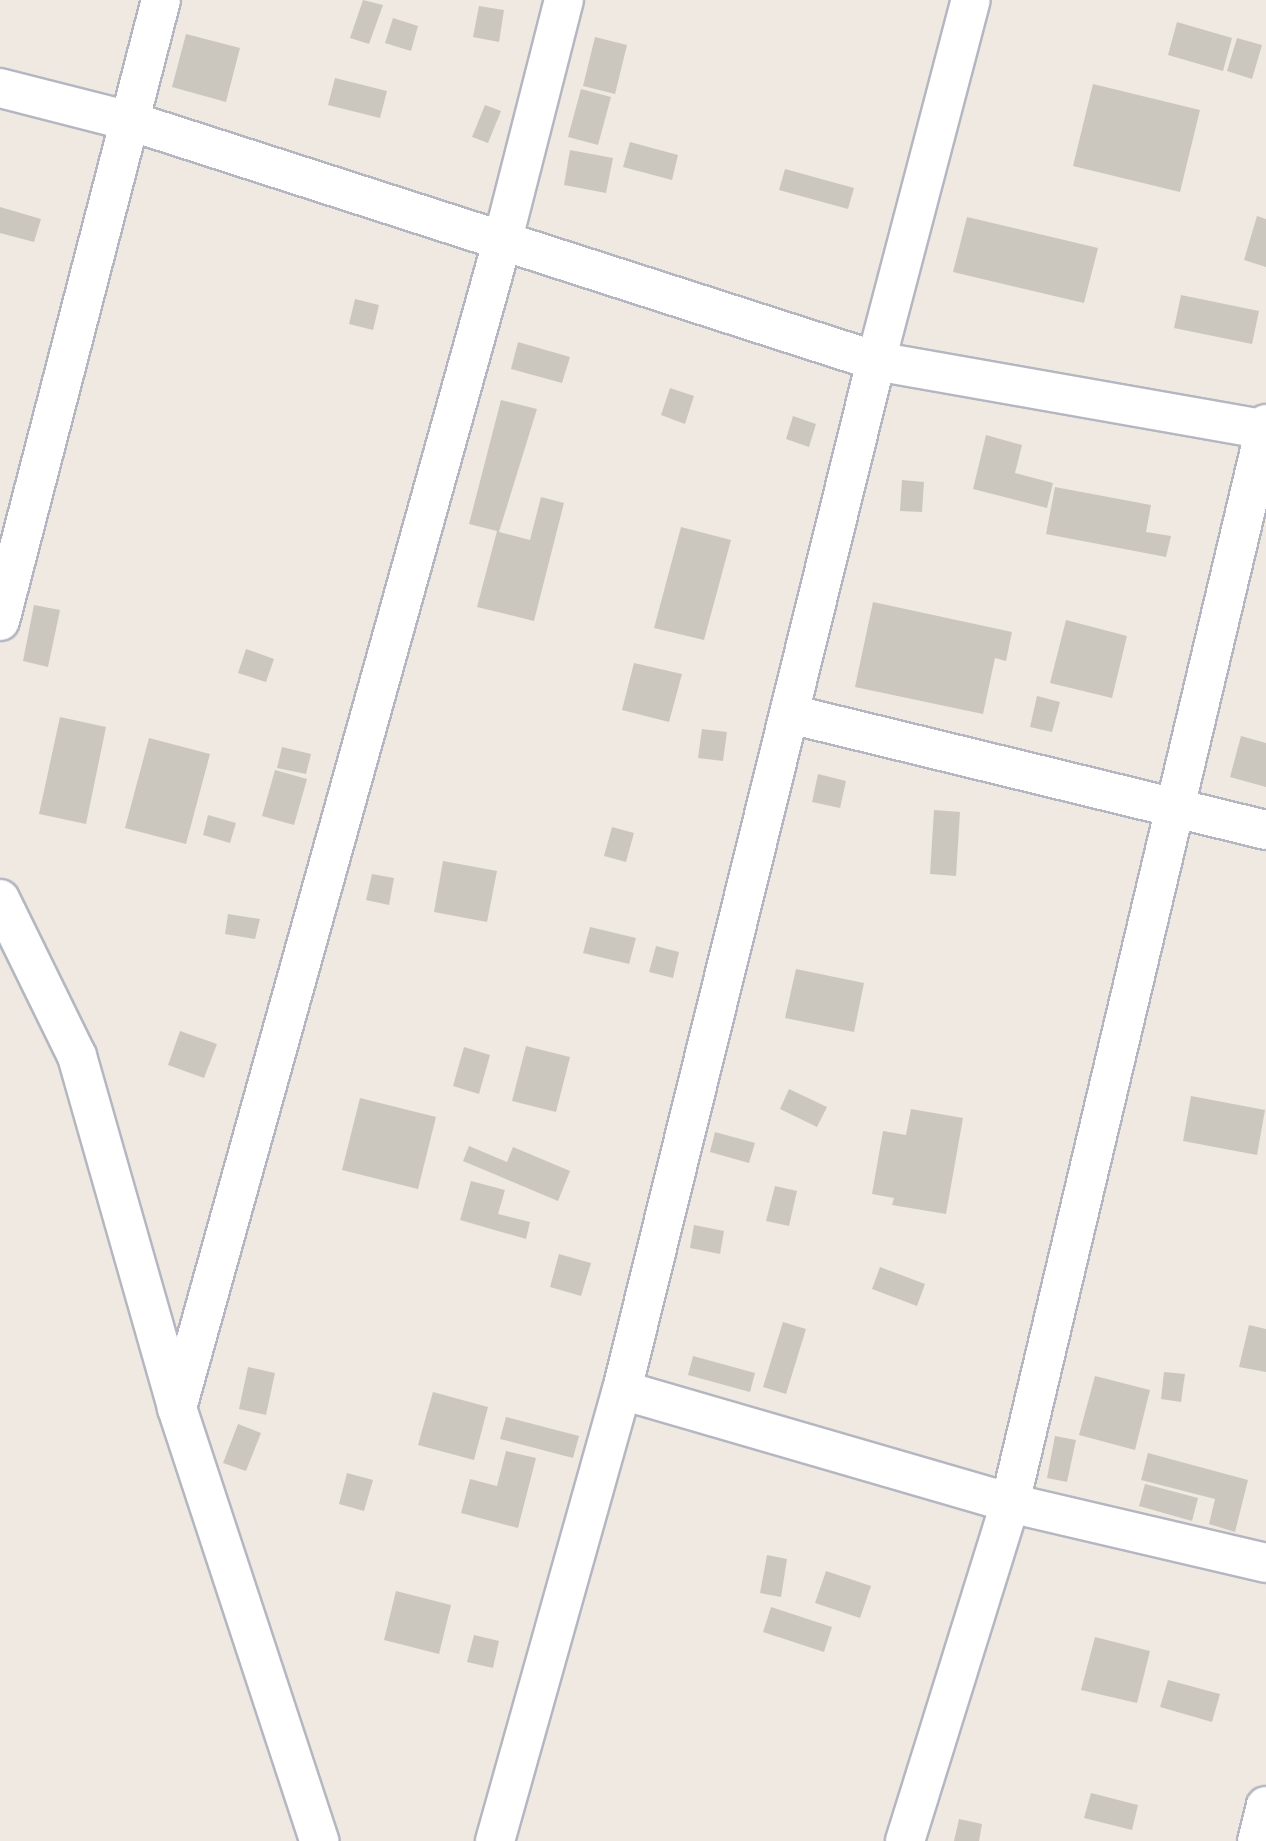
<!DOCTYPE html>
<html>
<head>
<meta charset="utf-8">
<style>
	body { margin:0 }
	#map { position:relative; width:1266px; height:1841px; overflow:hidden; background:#efe9e1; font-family:"Exo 2",sans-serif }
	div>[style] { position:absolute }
	.building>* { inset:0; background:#cbc7bf }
	.roads { filter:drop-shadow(2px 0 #b4b7c1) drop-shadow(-2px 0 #b4b7c1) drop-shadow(0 2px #b4b7c1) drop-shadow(0 -2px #b4b7c1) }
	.street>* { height:38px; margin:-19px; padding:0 19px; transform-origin:19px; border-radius:19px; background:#fff }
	span { translate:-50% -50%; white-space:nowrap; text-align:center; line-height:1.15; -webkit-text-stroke:6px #fff; paint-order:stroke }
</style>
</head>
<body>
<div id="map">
	<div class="building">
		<div style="clip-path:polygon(363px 0,383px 5px,369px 44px,350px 38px)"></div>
		<div style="clip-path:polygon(479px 6px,504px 10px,499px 42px,473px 37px)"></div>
		<div style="clip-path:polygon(393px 18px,418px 26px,411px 51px,385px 43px)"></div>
		<div style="clip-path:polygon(1177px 22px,1232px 38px,1223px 71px,1168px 55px)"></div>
		<div style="clip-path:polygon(186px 34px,240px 48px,226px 102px,172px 87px)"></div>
		<div style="clip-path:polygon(595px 37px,627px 45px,615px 94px,583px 86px)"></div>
		<div style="clip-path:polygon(1237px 38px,1262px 45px,1252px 79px,1227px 71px)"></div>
		<div style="clip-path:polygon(335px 78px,387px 91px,380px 118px,328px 105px)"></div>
		<div style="clip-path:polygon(1093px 84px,1200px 110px,1180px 192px,1073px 166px)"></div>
		<div style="clip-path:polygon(581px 89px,611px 97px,598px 145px,568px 137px)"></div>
		<div style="clip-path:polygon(485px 105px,501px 111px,488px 143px,472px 137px)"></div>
		<div style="clip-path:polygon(630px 142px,678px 155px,672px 180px,623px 167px)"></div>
		<div style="clip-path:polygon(570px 150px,613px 158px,606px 193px,564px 185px)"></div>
		<div style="clip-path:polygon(785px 169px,854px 188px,848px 209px,779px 190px)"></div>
		<div style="clip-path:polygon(0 207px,41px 219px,34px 242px,0 233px)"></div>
		<div style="clip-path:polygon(1257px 216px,1266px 219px,1266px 267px,1244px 260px)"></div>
		<div style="clip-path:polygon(967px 217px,1098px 248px,1084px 303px,953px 272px)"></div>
		<div style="clip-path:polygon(1181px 295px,1259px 311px,1252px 344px,1174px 328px)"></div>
		<div style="clip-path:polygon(355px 299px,379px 305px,373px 330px,349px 324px)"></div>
		<div style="clip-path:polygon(518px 342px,570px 357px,562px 383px,511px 369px)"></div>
		<div style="clip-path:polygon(670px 388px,694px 396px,685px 424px,661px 415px)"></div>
		<div style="clip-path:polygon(501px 400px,537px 409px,499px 532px,530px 540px,541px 497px,564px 503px,534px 621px,477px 607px,497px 531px,469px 524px)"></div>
		<div style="clip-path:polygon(793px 416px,816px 424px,809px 447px,786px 439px)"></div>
		<div style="clip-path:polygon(986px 435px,1022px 445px,1015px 473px,1053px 483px,1047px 508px,973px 489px)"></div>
		<div style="clip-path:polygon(902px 480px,924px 482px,922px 512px,900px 511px)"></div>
		<div style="clip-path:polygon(1055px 487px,1151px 505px,1146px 532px,1171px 536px,1166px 557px,1046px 534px)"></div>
		<div style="clip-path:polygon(681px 527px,731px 540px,704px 640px,654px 628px)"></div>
		<div style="clip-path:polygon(873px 602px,1012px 632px,1006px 661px,995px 658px,983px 714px,855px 687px)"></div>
		<div style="clip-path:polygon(34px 605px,60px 610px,48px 667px,23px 661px)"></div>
		<div style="clip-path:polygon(1066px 620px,1127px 636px,1112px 698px,1050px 683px)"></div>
		<div style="clip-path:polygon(246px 649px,274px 659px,266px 682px,238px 673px)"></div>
		<div style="clip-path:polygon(634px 663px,682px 674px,669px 722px,622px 710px)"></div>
		<div style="clip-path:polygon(1037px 696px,1060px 702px,1052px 732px,1030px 727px)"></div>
		<div style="clip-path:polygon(60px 717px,106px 727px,86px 824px,39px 814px)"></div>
		<div style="clip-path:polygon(702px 729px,727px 732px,723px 761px,698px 758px)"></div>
		<div style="clip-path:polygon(1241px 736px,1266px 743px,1266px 787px,1230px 777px)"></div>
		<div style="clip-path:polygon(149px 738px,210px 754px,186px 844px,125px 828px)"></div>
		<div style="clip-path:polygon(282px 747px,311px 754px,306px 774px,277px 768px)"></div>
		<div style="clip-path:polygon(275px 770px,307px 779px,294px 825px,262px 816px)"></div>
		<div style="clip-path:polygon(818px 774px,846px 781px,840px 808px,812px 802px)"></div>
		<div style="clip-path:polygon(934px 810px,960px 812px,956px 876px,930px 874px)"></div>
		<div style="clip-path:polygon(208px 815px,236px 823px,230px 843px,203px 835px)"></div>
		<div style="clip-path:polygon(612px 827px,634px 833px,626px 862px,604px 856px)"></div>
		<div style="clip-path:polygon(443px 861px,497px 871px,487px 922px,434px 912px)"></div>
		<div style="clip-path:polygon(372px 874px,394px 878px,389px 905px,366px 900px)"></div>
		<div style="clip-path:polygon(228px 914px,260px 919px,255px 939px,225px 934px)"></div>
		<div style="clip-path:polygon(590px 927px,636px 938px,629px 964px,583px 953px)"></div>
		<div style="clip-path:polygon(656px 946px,679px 952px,673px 978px,649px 972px)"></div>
		<div style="clip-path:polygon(796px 969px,864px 983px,854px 1032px,785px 1018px)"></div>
		<div style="clip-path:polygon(180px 1031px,217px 1044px,204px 1078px,168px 1065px)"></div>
		<div style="clip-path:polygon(526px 1046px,570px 1057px,556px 1112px,512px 1101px)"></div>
		<div style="clip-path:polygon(464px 1047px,490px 1055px,479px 1094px,453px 1086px)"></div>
		<div style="clip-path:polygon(789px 1089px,827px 1107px,817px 1127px,780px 1109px)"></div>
		<div style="clip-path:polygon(1191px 1096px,1265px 1110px,1257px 1155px,1183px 1141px)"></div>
		<div style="clip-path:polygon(360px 1098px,436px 1117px,418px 1189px,342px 1170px)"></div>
		<div style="clip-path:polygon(911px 1109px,963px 1118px,946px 1214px,892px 1205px,894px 1198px,872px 1194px,883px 1131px,906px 1135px)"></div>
		<div style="clip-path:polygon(715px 1132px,755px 1143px,749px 1163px,710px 1152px)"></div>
		<div style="clip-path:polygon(469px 1146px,507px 1162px,513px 1147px,570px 1171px,558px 1201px,463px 1161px)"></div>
		<div style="clip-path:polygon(471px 1181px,505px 1190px,498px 1214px,530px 1222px,526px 1239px,460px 1220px)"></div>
		<div style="clip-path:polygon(775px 1186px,797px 1191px,789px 1226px,766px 1221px)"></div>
		<div style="clip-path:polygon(694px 1225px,724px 1231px,720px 1254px,690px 1248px)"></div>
		<div style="clip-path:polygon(559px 1254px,591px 1263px,581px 1296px,550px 1287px)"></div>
		<div style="clip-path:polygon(880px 1267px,925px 1284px,917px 1306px,872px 1289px)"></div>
		<div style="clip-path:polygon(783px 1322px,806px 1329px,786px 1394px,763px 1387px)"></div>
		<div style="clip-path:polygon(1249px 1325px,1266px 1329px,1266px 1372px,1239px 1367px)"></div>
		<div style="clip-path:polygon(693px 1356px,755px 1373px,750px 1392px,688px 1375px)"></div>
		<div style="clip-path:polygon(248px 1367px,275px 1373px,266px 1415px,239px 1409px)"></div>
		<div style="clip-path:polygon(1164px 1372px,1185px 1374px,1181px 1402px,1161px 1399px)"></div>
		<div style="clip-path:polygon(1095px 1376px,1150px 1390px,1135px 1450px,1079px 1435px)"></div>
		<div style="clip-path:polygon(433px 1392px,488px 1407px,474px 1460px,418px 1445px)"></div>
		<div style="clip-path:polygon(506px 1417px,579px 1436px,573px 1458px,500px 1439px)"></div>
		<div style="clip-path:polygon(238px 1424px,261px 1433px,246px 1471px,223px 1463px)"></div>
		<div style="clip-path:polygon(1055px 1436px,1076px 1440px,1067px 1482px,1047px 1478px)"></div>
		<div style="clip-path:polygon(506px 1451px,536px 1458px,518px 1528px,461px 1513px,470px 1479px,497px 1486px)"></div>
		<div style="clip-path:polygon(1148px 1453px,1248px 1480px,1235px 1532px,1209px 1524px,1215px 1499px,1141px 1480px)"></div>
		<div style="clip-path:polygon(347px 1473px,373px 1480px,364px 1511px,339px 1504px)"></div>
		<div style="clip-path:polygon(1145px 1484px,1198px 1498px,1192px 1521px,1139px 1506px)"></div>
		<div style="clip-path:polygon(767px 1555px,787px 1559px,781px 1597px,760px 1593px)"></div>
		<div style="clip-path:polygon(826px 1571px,871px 1586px,860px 1618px,815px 1603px)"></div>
		<div style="clip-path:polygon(396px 1591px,451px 1605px,439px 1654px,384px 1640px)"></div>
		<div style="clip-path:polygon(771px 1607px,832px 1627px,824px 1652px,763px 1632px)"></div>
		<div style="clip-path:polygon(474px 1635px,499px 1641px,493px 1668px,467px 1662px)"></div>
		<div style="clip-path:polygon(1095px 1637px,1150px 1651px,1137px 1703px,1081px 1690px)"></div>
		<div style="clip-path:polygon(1168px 1680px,1220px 1694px,1212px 1722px,1160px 1707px)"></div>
		<div style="clip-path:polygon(1091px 1793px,1138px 1805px,1132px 1830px,1084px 1818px)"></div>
		<div style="clip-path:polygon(959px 1819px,982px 1824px,979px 1841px,954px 1841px)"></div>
	</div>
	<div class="roads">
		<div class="street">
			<div style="left:0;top:88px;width:137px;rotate:14.3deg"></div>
			<div style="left:133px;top:122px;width:780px;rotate:17.83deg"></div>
			<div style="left:876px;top:361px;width:396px;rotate:10deg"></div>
			<div style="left:0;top:621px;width:642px;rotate:-75.47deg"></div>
			<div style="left:790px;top:714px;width:490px;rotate:13.7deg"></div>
			<div style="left:0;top:899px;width:175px;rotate:63.9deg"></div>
			<div style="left:77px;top:1056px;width:366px;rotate:74.1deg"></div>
			<div style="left:177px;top:1408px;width:456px;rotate:71.8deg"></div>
			<div style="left:622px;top:1390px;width:404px;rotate:16.2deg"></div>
			<div style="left:1010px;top:1503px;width:263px;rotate:13.2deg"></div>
			<div style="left:177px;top:1408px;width:1214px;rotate:-74.42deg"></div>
			<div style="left:503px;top:239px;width:247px;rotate:-75.7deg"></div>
			<div style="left:495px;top:1841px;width:469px;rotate:-74.3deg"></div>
			<div style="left:622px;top:1390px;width:1060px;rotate:-76.13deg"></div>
			<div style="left:876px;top:361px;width:373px;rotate:-75.3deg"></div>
			<div style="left:905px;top:1841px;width:354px;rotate:-72.7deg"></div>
			<div style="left:1010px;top:1503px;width:1109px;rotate:-76.65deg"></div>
			<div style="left:1257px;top:1841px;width:36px;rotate:-76deg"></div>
		</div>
	</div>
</div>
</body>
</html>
